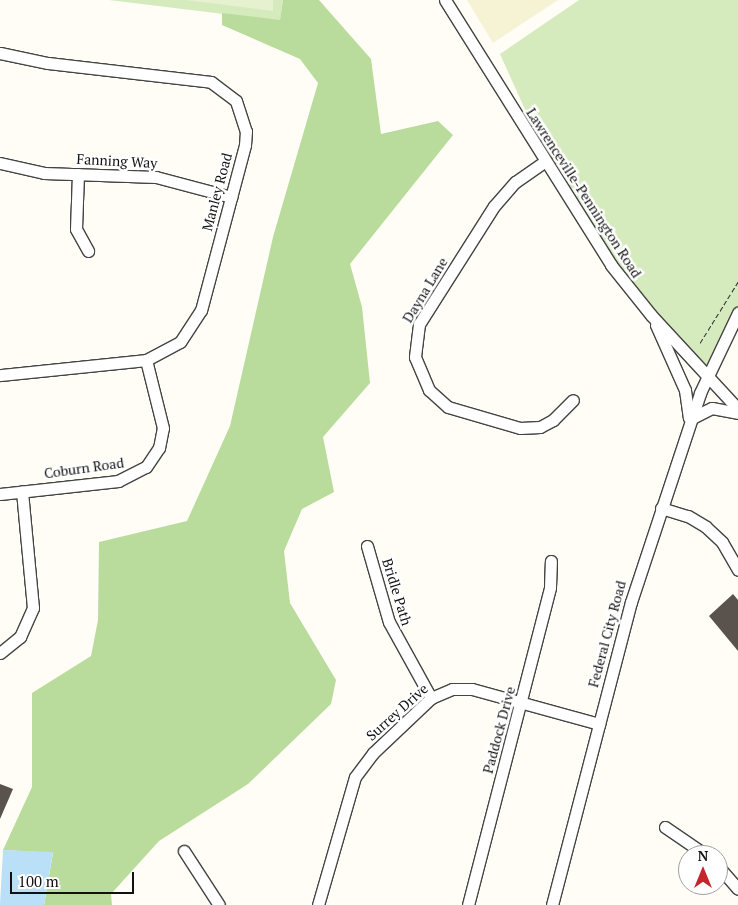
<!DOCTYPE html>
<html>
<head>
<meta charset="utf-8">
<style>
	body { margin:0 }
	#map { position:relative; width:738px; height:905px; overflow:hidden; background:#fffdf5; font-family:"PT Serif",serif }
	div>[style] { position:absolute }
	.farmland>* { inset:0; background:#f6f3d4 }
	.green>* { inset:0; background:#d5ebbd }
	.forest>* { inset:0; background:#b9dc9c }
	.pitch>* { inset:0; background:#e6f2cf }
	.water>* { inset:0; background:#b9e0f7 }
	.building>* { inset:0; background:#5a524d }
	.path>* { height:1px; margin-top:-0.5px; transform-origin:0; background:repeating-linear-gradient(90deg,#333 0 5px,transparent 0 7.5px) }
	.roads { filter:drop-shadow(1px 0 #444) drop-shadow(-1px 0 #444) drop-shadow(0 1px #444) drop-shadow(0 -1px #444) }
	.minor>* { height:11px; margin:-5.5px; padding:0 5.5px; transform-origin:5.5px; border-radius:5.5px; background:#fff }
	span { translate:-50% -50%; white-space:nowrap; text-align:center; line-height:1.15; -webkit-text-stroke:5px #fff; paint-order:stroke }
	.street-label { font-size:14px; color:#111 }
	.north { position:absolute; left:678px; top:845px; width:50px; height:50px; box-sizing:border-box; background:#fff; border:1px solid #a0a0a0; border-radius:50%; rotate:0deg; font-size:14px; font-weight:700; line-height:20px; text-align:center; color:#111 }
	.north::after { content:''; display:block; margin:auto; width:18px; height:22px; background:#c4262e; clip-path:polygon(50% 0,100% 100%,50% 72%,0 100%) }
	.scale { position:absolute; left:10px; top:872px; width:124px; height:22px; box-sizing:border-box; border:2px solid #111; border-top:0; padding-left:6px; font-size:15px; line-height:18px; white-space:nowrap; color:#111; -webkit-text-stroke:4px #fff; paint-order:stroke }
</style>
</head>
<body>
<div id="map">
	<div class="farmland">
		<div style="clip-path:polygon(467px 0,558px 0,493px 43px)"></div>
	</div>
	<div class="green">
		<div style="clip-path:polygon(109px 0,283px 0,280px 21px)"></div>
		<div style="clip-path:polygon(579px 0,738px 0,738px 310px,706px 370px,629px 283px,545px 154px,500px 54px)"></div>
	</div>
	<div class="forest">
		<div style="clip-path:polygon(283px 0,319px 0,371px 59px,381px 134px,438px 121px,453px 135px,350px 264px,362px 307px,370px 383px,323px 437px,334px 492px,302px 509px,284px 551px,290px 603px,336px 680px,331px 704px,248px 784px,159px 841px,111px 894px,112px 905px,44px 905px,53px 853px,3px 850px,32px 787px,32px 693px,91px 656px,98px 620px,99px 542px,187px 521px,230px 426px,273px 237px,318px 83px,300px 59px,222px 25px,222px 13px,280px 20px)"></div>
	</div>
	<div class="pitch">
		<div style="clip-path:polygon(186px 0,273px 0,273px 11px)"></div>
	</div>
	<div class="water">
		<div style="clip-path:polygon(3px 850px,53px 852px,44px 905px,0 905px)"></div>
	</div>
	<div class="building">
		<div style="clip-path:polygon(733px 594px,738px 600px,738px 651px,709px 616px)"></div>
		<div style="clip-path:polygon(0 784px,13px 789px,0 819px)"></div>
	</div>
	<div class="path">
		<div style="left:700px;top:343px;width:72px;rotate:-58.1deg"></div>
	</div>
	<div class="roads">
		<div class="minor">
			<div style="left:445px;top:0;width:313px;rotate:57.9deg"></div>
			<div style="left:611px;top:265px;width:64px;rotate:51.3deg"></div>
			<div style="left:651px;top:315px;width:128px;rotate:47.2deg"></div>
			<div style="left:0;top:53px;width:49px;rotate:11.8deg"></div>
			<div style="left:48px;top:63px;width:164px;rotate:6.6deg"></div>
			<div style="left:211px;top:82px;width:31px;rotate:37deg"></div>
			<div style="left:236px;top:101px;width:32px;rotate:72deg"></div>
			<div style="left:246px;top:131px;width:14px;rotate:94deg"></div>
			<div style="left:245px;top:145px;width:171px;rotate:104.9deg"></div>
			<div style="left:201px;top:310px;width:38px;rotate:123deg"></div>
			<div style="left:180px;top:342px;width:38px;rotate:152deg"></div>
			<div style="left:146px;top:360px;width:147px;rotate:174.1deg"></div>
			<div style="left:544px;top:162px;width:35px;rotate:145deg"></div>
			<div style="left:515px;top:182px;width:32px;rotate:131deg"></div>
			<div style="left:494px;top:206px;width:140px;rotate:122.4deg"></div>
			<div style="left:419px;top:324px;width:33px;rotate:97deg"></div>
			<div style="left:415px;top:357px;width:36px;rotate:67deg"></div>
			<div style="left:429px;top:390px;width:25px;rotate:42deg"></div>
			<div style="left:448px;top:407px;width:75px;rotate:16.3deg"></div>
			<div style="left:520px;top:428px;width:20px;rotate:-3deg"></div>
			<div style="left:540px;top:427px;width:15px;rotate:-28deg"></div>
			<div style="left:553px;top:420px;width:28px;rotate:-45deg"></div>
			<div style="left:0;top:163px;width:45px;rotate:12.8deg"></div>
			<div style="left:44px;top:173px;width:112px;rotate:2deg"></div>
			<div style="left:156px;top:177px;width:78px;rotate:14.9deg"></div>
			<div style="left:78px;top:174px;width:55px;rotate:92.1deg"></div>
			<div style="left:76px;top:229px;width:25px;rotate:61deg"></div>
			<div style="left:656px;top:325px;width:71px;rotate:66deg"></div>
			<div style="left:685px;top:390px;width:28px;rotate:82deg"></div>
			<div style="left:692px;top:418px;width:22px;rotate:-27deg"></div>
			<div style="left:712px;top:408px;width:26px;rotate:11deg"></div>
			<div style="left:0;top:494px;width:119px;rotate:-6.3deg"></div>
			<div style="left:118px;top:481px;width:31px;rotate:-27deg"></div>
			<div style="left:146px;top:467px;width:23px;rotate:-56deg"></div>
			<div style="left:159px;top:448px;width:20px;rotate:-79deg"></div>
			<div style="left:163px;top:428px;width:70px;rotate:-104deg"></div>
			<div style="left:661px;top:508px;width:28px;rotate:17deg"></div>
			<div style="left:688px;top:516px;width:21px;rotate:31deg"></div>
			<div style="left:706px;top:527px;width:22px;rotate:43deg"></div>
			<div style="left:722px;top:542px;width:32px;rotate:60deg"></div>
			<div style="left:367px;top:546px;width:79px;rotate:73.9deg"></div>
			<div style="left:389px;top:622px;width:87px;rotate:61.1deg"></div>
			<div style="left:0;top:653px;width:26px;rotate:-39deg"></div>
			<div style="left:20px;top:637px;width:32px;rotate:-66deg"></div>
			<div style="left:33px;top:608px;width:117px;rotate:-95.4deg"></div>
			<div style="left:665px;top:827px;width:50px;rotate:34.3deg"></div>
			<div style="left:184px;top:851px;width:64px;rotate:57.1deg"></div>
			<div style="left:718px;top:866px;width:30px;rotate:49deg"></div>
			<div style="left:318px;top:905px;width:133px;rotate:-73.9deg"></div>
			<div style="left:355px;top:777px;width:30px;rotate:-53deg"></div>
			<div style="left:373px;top:753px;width:80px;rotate:-43.5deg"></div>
			<div style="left:431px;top:698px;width:23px;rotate:-23deg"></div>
			<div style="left:452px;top:689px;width:20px"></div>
			<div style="left:472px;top:689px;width:132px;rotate:15.4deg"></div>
			<div style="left:468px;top:905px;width:328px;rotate:-75.5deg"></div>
			<div style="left:550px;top:587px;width:26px;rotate:-88deg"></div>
			<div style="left:552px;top:905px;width:313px;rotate:-75.4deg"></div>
			<div style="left:631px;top:602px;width:220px;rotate:-71.7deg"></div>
			<div style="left:700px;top:393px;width:89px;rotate:-64.6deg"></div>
		</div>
	</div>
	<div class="street-label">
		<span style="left:117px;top:161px;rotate:3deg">Fanning Way</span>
		<span style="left:217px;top:192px;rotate:-75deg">Manley Road</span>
		<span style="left:584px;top:193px;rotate:57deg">Lawrenceville-Pennington Road</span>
		<span style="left:425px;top:290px;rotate:-59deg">Dayna Lane</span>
		<span style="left:84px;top:468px;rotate:-8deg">Coburn Road</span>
		<span style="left:397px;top:592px;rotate:73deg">Bridle Path</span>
		<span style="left:607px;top:634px;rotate:-75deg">Federal City Road</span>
		<span style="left:397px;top:712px;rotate:-42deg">Surrey Drive</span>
		<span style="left:499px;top:730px;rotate:-75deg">Paddock Drive</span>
	</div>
	<div class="north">N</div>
	<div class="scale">100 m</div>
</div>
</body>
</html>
